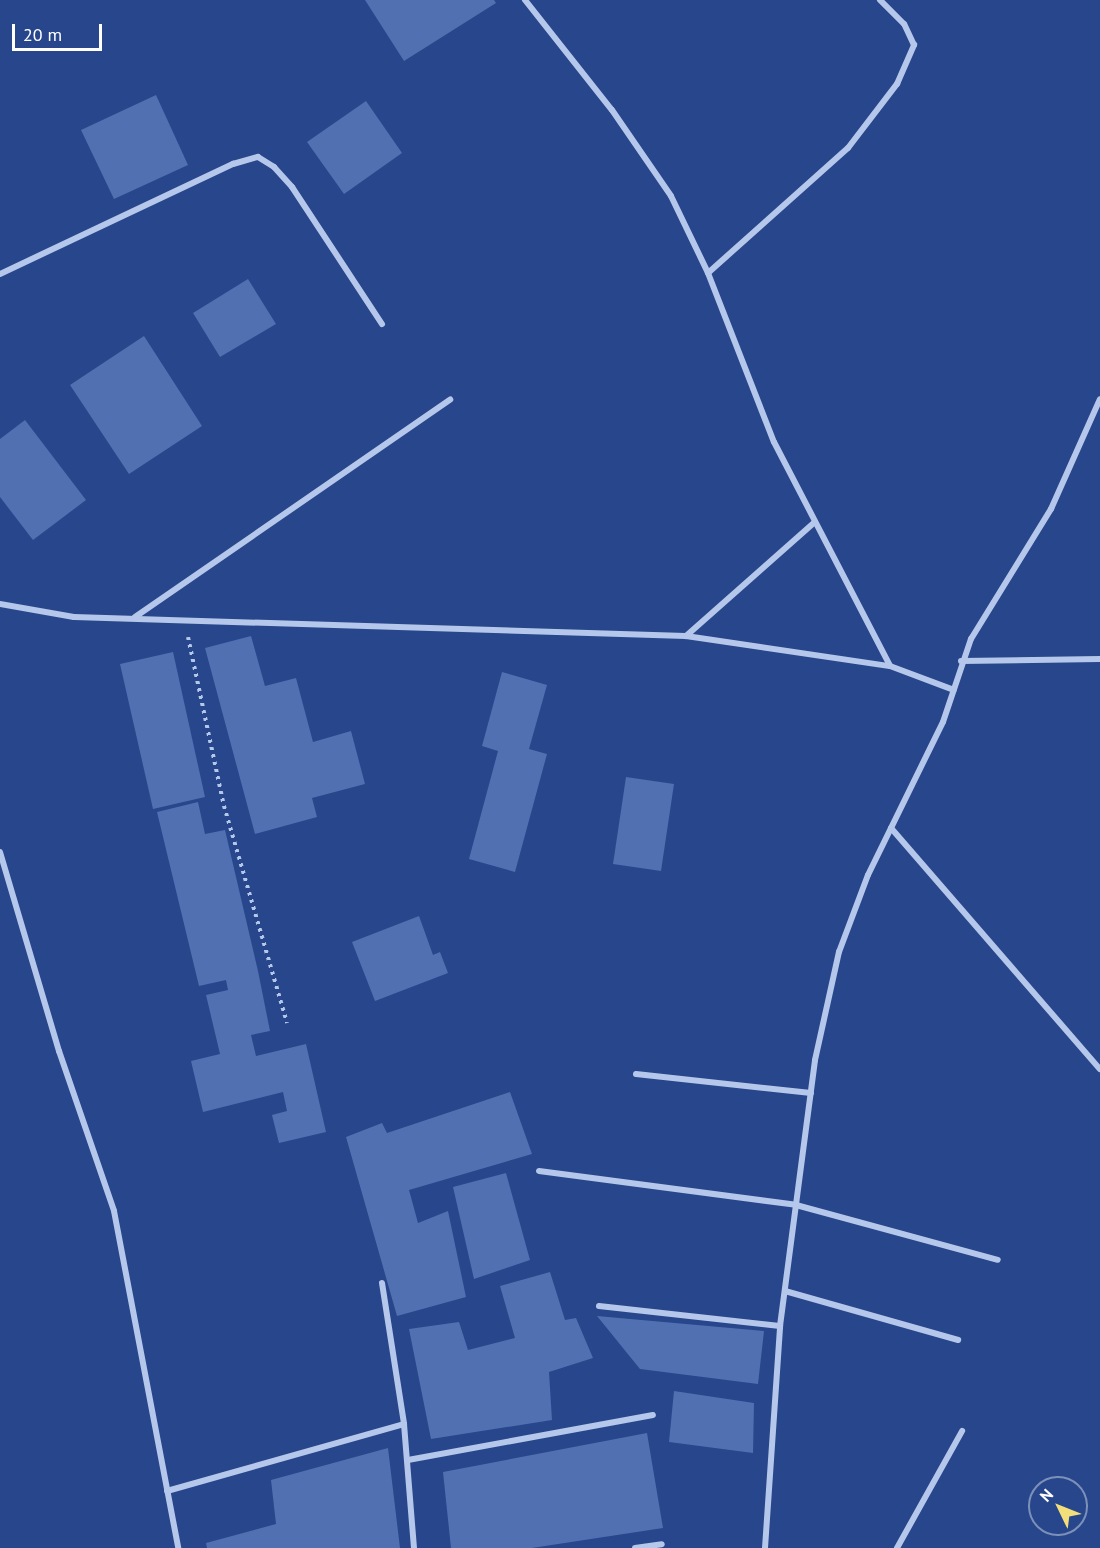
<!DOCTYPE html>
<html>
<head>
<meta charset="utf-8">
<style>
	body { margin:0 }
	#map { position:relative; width:1100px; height:1548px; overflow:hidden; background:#27468b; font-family:"PT Sans",sans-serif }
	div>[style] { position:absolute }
	.building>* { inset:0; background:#5070b2 }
	.path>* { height:4px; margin-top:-2px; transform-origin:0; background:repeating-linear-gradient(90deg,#b5c7ea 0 3px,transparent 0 7.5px) }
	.street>* { height:6px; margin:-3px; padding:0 3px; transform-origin:3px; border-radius:3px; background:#b5c7ea }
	span { translate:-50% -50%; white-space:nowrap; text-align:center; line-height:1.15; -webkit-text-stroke:4.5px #27468b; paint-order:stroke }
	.north { position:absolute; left:1028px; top:1476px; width:60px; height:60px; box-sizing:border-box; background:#27468b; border:2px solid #7d90b9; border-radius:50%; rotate:313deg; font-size:16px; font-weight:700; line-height:24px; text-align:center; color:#fff }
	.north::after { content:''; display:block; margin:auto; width:21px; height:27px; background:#f2de7b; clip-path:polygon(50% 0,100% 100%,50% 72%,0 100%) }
	.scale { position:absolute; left:12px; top:24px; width:90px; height:27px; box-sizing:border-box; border:3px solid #fff; border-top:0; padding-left:8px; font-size:18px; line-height:21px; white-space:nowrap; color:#fff; -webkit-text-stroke:4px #27468b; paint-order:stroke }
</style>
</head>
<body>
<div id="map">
	<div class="building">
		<div style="clip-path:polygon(365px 0,494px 0,496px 3px,404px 61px)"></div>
		<div style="clip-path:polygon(156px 95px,188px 165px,114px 199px,81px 130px)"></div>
		<div style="clip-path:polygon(366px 101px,402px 153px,344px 194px,307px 142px)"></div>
		<div style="clip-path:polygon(248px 279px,276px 324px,220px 357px,193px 313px)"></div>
		<div style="clip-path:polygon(144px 336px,202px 426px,129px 474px,70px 385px)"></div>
		<div style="clip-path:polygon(25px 420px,86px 500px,33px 540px,0 497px,0 439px)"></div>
		<div style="clip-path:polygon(251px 636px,265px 686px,296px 678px,313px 742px,351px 731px,365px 784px,312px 798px,317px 817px,255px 834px,205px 648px)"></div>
		<div style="clip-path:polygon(173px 652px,205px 797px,153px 809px,120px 664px)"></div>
		<div style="clip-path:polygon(502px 672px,547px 685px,529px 749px,547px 754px,515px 872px,469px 859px,498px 751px,482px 746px)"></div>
		<div style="clip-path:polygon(626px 777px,674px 784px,661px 871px,613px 864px)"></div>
		<div style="clip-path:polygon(198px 802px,205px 834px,225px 830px,258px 971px,270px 1031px,251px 1035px,256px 1056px,306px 1044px,326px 1132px,279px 1143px,272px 1115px,287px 1111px,283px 1092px,203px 1112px,191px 1061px,220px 1054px,206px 995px,228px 990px,226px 980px,199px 986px,157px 812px)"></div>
		<div style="clip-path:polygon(419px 916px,433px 955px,440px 952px,448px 973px,375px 1001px,352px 942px)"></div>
		<div style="clip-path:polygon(510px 1092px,532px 1154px,409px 1190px,418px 1223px,448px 1211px,466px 1297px,397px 1316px,346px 1137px,382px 1123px,387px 1133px)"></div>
		<div style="clip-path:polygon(506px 1173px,530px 1260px,474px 1279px,453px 1187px)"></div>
		<div style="clip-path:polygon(550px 1272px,565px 1320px,576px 1318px,593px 1358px,549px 1372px,552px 1420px,431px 1439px,409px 1329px,459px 1322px,468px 1350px,515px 1338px,500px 1286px)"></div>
		<div style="clip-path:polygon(597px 1316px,764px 1331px,758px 1384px,640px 1369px)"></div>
		<div style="clip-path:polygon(674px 1391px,754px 1403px,753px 1453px,669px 1442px)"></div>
		<div style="clip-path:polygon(647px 1433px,663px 1528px,532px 1548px,451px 1548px,443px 1472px)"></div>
		<div style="clip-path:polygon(388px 1448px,400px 1548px,207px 1548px,206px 1543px,276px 1524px,271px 1480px)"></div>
	</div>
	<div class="path">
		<div style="left:188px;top:637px;width:173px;rotate:78deg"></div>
		<div style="left:224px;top:806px;width:226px;rotate:73.8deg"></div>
	</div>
	<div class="street">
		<div style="left:525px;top:0;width:140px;rotate:51.7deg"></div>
		<div style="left:612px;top:110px;width:104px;rotate:55.5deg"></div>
		<div style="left:671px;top:196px;width:85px;rotate:64.3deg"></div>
		<div style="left:708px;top:273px;width:181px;rotate:68.7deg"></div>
		<div style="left:774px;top:442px;width:252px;rotate:62.6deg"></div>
		<div style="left:708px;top:273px;width:188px;rotate:-41.8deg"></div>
		<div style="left:848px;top:148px;width:81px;rotate:-52.6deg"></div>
		<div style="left:897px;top:84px;width:43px;rotate:-66.4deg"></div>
		<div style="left:914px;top:45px;width:23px;rotate:-115deg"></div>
		<div style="left:904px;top:24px;width:34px;rotate:-135deg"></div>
		<div style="left:0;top:274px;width:258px;rotate:-25.3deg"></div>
		<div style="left:233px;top:164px;width:26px;rotate:-16deg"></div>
		<div style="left:258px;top:157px;width:19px;rotate:32deg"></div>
		<div style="left:274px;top:167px;width:27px;rotate:48deg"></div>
		<div style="left:292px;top:187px;width:164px;rotate:56.7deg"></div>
		<div style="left:0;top:604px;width:75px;rotate:10deg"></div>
		<div style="left:74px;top:617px;width:612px;rotate:1.78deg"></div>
		<div style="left:686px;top:636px;width:206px;rotate:8.4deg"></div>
		<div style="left:890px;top:666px;width:68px;rotate:20.6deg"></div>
		<div style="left:135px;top:617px;width:383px;rotate:-34.6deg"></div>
		<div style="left:686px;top:636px;width:172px;rotate:-41.5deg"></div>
		<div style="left:961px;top:661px;width:139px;rotate:-0.8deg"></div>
		<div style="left:891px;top:828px;width:319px;rotate:49.1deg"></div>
		<div style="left:0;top:852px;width:208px;rotate:73.5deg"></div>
		<div style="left:59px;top:1051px;width:169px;rotate:71deg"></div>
		<div style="left:114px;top:1211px;width:343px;rotate:79.2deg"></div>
		<div style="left:636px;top:1074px;width:176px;rotate:6.2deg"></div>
		<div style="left:539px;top:1171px;width:259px;rotate:7.5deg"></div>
		<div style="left:796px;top:1205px;width:209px;rotate:15.2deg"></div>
		<div style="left:382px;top:1283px;width:143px;rotate:81.1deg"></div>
		<div style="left:404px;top:1424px;width:124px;rotate:85.4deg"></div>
		<div style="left:785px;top:1291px;width:180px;rotate:15.8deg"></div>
		<div style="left:599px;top:1306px;width:182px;rotate:6.3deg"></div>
		<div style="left:408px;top:1460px;width:249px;rotate:-10.4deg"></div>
		<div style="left:167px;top:1491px;width:246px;rotate:-15.8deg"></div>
		<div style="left:635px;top:1548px;width:27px;rotate:-8deg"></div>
		<div style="left:765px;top:1548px;width:223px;rotate:-86.1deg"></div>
		<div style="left:780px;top:1326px;width:268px;rotate:-82.5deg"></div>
		<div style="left:815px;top:1060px;width:111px;rotate:-77.5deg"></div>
		<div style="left:839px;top:952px;width:82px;rotate:-69.4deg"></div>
		<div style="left:868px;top:875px;width:170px;rotate:-63.9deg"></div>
		<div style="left:943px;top:722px;width:88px;rotate:-71.4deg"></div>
		<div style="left:971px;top:639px;width:153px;rotate:-58.4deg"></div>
		<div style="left:1051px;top:509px;width:120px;rotate:-66deg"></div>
		<div style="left:897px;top:1548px;width:134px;rotate:-60.9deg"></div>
	</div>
	<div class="north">N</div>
	<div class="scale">20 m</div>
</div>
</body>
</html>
